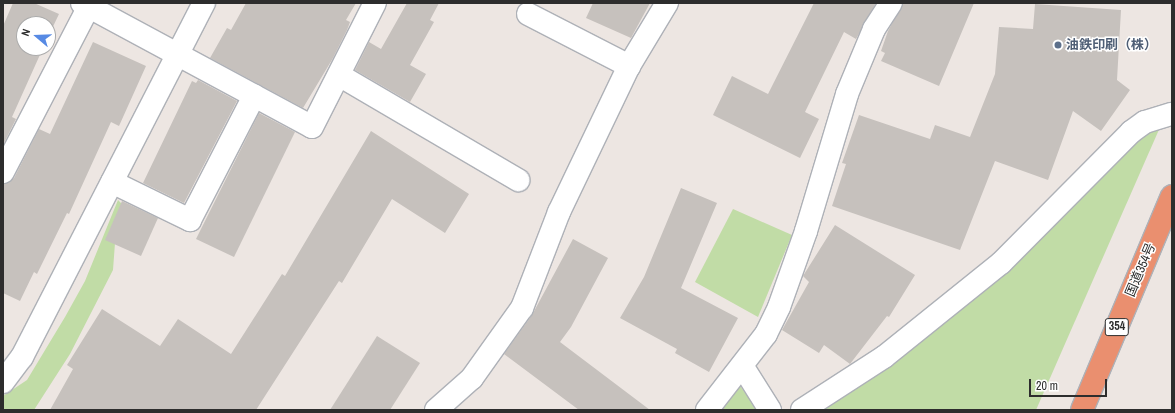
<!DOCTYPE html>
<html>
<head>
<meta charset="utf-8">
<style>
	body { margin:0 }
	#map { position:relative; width:1175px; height:413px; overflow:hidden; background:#ede6e2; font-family:"Archivo Narrow","Noto Sans JP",sans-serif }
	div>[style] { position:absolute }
	.green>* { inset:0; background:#c1dca6 }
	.building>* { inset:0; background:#c6c1bd }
	.roads { filter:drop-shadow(1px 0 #aeb1b7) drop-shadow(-1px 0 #aeb1b7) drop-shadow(0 1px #aeb1b7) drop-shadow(0 -1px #aeb1b7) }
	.minor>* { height:22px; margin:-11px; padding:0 11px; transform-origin:11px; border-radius:11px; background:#fff }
	.highway>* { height:22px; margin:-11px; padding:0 11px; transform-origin:11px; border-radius:11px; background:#ea8f6f }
	.dots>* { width:11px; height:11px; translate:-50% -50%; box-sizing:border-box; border:2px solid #fff; border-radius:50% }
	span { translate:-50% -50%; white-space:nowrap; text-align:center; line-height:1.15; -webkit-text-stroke:3px #fff; paint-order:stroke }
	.shield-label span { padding:1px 3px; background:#fff; border:1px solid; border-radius:3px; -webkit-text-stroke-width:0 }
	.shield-label { font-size:12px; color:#2d2d2d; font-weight:700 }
	.service-label { font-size:13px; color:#4e5e75; font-weight:700 }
	.left { translate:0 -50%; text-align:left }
	.street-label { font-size:13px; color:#2d2d2d }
	.frame { position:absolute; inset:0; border:4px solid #2d2d2d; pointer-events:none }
	.north { position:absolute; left:16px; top:16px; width:40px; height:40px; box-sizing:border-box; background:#fff; border:1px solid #ababab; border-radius:50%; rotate:289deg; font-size:11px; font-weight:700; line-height:16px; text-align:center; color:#2d2d2d }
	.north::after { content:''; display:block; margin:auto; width:14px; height:18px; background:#578ae4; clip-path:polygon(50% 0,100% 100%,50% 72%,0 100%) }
	.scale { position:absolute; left:1029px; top:379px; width:78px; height:18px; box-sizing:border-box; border:2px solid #2d2d2d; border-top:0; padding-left:5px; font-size:12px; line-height:14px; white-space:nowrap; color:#2d2d2d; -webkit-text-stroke:3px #fff; paint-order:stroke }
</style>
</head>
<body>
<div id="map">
	<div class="green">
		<div style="clip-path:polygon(1161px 125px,1036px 410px,823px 410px,1138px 138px)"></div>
		<div style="clip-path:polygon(118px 200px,129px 211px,115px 243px,113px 270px,70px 354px,34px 410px,3px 410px,3px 396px,27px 380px,65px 317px,85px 281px)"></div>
		<div style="clip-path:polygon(733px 209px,792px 235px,758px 317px,695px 282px)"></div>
		<div style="clip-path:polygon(740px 386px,758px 410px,721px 410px)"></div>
	</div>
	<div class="building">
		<div style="clip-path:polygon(13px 3px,34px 3px,59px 14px,48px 37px,48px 24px,24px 24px,24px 48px,43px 48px,12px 117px,16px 119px,3px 145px,3px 26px)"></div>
		<div style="clip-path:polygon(246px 3px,356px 3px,346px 20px,350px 22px,347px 30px,333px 58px,303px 108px,210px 58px,227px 28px,231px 30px)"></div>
		<div style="clip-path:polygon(407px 3px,439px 3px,430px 20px,434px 22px,410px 65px,426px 74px,410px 102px,355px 70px,369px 42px,381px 49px)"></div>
		<div style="clip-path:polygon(593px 3px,650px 3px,631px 38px,586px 18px)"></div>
		<div style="clip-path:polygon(814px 3px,876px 3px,856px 39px,844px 32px,805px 112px,819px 119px,800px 158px,713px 115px,732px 76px,768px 94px)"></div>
		<div style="clip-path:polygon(903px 3px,974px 3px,939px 86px,881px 61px,885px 53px,881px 51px,888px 31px)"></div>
		<div style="clip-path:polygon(1035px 4px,1121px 10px,1117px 80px,1130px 90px,1101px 131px,1073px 111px,1048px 180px,995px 161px,960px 250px,832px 206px,846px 164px,842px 163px,859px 115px,930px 139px,935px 125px,970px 137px,995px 74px,999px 27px,1033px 29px)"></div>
		<div style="clip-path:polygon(93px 42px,146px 66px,119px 126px,111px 122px,69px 214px,67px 213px,37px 274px,34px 272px,20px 301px,3px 293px,3px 184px,14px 178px,39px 129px,50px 134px)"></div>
		<div style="clip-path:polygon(198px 80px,237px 101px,184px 203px,143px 183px,192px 81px,196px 83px)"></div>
		<div style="clip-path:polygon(259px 113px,295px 132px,234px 257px,196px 239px)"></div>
		<div style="clip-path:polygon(371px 131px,469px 194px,445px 233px,392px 199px,342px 283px,339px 281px,256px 410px,50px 410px,73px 369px,67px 365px,102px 309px,160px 346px,178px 319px,231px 354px,282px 274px,285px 276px)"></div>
		<div style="clip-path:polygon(681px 188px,717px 203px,681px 288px,738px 318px,709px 372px,675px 353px,677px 349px,620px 318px,644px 277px)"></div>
		<div style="clip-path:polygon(122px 201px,158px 218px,141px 256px,105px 240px)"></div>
		<div style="clip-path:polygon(835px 225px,915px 275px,889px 317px,887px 316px,850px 364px,824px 345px,819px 353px,782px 330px,809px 282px,803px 276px)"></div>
		<div style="clip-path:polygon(573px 239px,608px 258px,571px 327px,560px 342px,650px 410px,579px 410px,504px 354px,532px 315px)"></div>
		<div style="clip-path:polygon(377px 336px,420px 363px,390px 410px,330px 410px)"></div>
	</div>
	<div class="roads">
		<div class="minor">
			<div style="left:82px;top:3px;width:261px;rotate:28.3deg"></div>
			<div style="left:312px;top:127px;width:139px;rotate:-63.1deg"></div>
			<div style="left:528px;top:14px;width:114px;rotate:27.2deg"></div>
			<div style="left:629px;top:66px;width:74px;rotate:-58.9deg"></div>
			<div style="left:339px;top:75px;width:208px;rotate:30.4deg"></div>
			<div style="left:3px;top:172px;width:187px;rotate:-62.6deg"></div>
			<div style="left:112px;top:182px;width:87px;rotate:26deg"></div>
			<div style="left:190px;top:220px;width:140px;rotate:-62.7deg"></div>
			<div style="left:743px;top:367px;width:51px;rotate:57.9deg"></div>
			<div style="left:3px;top:382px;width:31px;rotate:-53deg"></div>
			<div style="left:22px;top:357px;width:398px;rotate:-62.8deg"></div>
			<div style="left:436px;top:410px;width:48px;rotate:-41.6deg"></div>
			<div style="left:472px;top:378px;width:86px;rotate:-54.5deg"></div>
			<div style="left:522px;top:308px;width:103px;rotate:-68.9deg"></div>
			<div style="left:559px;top:212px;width:162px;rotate:-64.4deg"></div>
			<div style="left:707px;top:410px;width:96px;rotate:-52.2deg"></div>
			<div style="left:766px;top:334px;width:30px;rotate:-64deg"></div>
			<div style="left:779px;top:307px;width:81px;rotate:-70.4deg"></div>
			<div style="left:806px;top:231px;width:143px;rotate:-73.3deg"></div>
			<div style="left:847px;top:94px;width:70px;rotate:-67.4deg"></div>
			<div style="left:874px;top:29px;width:31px;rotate:-57deg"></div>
			<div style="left:802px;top:410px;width:98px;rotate:-32.9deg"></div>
			<div style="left:884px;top:357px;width:150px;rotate:-38.8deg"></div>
			<div style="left:1001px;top:263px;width:185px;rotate:-45.2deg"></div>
			<div style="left:1131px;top:132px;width:17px;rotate:-36deg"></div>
			<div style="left:1145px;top:122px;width:28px;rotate:-17deg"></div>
		</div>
		<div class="highway">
			<div style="left:1082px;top:410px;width:232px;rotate:-67.2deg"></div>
		</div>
	</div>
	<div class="dots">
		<div style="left:1058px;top:45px;background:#5c6f8a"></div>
	</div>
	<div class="shield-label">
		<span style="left:1117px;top:327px">354</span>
	</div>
	<div class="service-label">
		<span class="left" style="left:1066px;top:45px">油鉄印刷（株）</span>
	</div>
	<div class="street-label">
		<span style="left:1141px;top:270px;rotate:-67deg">国道354号</span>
	</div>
	<div class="frame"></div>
	<div class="north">N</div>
	<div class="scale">20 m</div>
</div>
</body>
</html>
